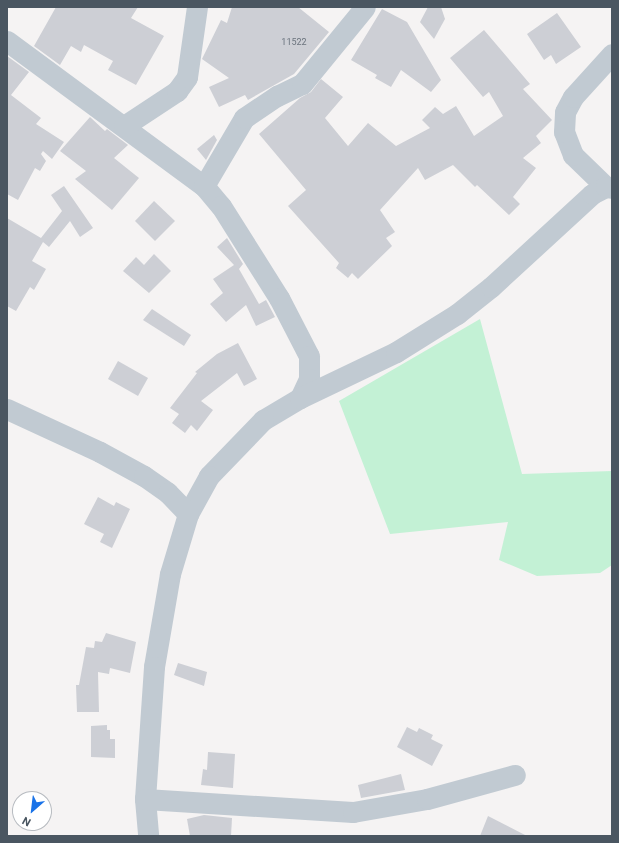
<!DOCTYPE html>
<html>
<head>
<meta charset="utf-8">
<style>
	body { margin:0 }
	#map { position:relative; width:619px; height:843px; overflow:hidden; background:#f5f3f3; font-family:Roboto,sans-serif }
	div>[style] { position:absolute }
	.green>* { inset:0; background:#c3f1d5 }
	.building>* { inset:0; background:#cdcfd5 }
	.minor>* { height:21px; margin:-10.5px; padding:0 10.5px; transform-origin:10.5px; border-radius:10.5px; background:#c1cad2 }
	span { translate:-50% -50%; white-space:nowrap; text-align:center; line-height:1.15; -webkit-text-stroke:3px #fff; paint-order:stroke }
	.number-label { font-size:9px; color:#6b747e }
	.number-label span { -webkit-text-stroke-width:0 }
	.frame { position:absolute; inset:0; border:8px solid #4a5661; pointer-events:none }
	.north { position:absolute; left:12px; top:791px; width:40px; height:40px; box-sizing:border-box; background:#fff; border:1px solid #b7bbc0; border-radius:50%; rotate:208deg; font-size:11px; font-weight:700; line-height:16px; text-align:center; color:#4a5661 }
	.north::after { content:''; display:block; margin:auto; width:14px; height:18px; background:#1a73e8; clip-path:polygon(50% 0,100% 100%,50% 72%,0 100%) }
</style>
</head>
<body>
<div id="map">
	<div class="green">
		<div style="clip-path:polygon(480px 319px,522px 474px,612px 471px,612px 565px,600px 573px,537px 576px,499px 560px,508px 522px,390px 534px,339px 401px)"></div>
	</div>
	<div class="building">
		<div style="clip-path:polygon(56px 7px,138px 7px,131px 18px,164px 36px,136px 85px,108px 70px,113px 61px,84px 45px,81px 52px,71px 46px,60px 65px,34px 46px)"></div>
		<div style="clip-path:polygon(232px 7px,298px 7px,329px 32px,294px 74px,248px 100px,245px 95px,219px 107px,209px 87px,229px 78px,202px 59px,221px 20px,227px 23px)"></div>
		<div style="clip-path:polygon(428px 7px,441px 7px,445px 19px,434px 39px,420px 22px)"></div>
		<div style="clip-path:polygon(382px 9px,407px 22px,441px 80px,431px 92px,401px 70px,391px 87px,375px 78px,377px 75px,351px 60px)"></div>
		<div style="clip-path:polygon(557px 13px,581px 47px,556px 64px,551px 55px,544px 60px,527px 34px)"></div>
		<div style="clip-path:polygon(484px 30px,530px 84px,523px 89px,552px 120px,536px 136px,541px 143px,523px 158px,536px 168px,513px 197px,520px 204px,509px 215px,477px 185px,475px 187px,453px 165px,425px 180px,418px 168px,380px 210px,395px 232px,386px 238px,392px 246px,358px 279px,352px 273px,348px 278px,336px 268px,339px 263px,288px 206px,306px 190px,259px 134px,300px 98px,311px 92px,321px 79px,343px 97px,325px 118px,348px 146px,368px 123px,396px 146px,430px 128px,422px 120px,435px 107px,443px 114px,456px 106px,474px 136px,503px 116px,489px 92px,483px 97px,450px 58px)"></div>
		<div style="clip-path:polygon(7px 56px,29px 72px,11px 95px,41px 118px,36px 124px,64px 142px,52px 159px,43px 151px,41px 154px,46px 161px,40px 171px,35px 168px,18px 200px,7px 194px)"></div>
		<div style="clip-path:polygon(90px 117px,105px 131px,107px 129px,128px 145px,114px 158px,139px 178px,112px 210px,75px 179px,86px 171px,60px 151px)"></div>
		<div style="clip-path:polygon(214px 135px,217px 140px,206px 160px,197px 149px)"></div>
		<div style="clip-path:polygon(64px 186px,93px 228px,80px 237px,70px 221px,49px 247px,43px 242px,32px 261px,46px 269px,34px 290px,30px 287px,16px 311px,7px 306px,7px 218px,41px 238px,62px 211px,51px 195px)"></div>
		<div style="clip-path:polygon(154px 201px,175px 221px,155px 241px,135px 221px)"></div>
		<div style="clip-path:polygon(227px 238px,243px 264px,239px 269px,259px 304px,266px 300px,275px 317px,256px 326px,246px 305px,226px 322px,210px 304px,223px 293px,213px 279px,234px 265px,217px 247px)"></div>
		<div style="clip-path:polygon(154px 254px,171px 271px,149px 293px,123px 271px,136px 257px,144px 265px)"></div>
		<div style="clip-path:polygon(152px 309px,191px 335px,184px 346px,143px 320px)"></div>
		<div style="clip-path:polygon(238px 343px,257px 379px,244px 386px,237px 373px,201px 401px,213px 410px,197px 431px,191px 425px,185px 433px,172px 423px,179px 414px,170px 408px,197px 373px,195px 372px,217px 354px)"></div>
		<div style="clip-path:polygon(118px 361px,148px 378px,138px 396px,108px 379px)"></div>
		<div style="clip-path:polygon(98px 497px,114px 506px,116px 502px,130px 509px,112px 548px,100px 542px,104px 534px,84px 524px)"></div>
		<div style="clip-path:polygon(106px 633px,136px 642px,130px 673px,110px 668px,109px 674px,98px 672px,99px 712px,77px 712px,76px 685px,79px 685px,86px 647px,94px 648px,95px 641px,102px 642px)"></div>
		<div style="clip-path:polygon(178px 663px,207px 672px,204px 686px,174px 675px)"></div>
		<div style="clip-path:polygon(107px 725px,107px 730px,110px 730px,110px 739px,115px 739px,115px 758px,91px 757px,91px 726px)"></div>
		<div style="clip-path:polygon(407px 727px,417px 732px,419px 728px,433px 735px,431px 739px,443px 745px,432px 766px,397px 747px)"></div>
		<div style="clip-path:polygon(208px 752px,235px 754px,233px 788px,201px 785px,203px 769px,207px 770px)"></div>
		<div style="clip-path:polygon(401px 774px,405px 790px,361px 798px,358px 785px)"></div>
		<div style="clip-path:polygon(204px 815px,232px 818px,231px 836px,190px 836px,187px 819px)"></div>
		<div style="clip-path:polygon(488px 816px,527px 836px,480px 836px)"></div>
	</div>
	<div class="minor">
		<div style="left:7px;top:41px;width:245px;rotate:36.4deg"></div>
		<div style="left:204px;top:186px;width:26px;rotate:50deg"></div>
		<div style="left:221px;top:206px;width:109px;rotate:57.8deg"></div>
		<div style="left:279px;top:298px;width:65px;rotate:62.7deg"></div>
		<div style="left:309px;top:356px;width:23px;rotate:90deg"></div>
		<div style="left:309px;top:379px;width:21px;rotate:115deg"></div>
		<div style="left:300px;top:398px;width:43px;rotate:149.3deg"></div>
		<div style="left:263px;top:420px;width:78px;rotate:134deg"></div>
		<div style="left:209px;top:476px;width:43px;rotate:118.9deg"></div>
		<div style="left:188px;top:514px;width:63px;rotate:106.7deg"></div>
		<div style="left:170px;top:574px;width:94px;rotate:99.8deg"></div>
		<div style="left:154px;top:667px;width:132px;rotate:93.9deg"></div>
		<div style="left:145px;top:799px;width:37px;rotate:85deg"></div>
		<div style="left:124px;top:126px;width:64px;rotate:-33.4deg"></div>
		<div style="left:177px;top:91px;width:17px;rotate:-54deg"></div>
		<div style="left:187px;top:77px;width:71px;rotate:-81.9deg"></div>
		<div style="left:204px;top:186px;width:79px;rotate:-59.5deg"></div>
		<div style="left:244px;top:118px;width:40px;rotate:-34deg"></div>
		<div style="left:277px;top:96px;width:28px;rotate:-26deg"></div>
		<div style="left:302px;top:84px;width:99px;rotate:-50.7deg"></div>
		<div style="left:606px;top:187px;width:46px;rotate:-135.9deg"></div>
		<div style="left:573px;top:155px;width:25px;rotate:-111deg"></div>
		<div style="left:564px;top:132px;width:20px;rotate:-87deg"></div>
		<div style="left:565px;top:112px;width:17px;rotate:-62deg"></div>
		<div style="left:573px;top:97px;width:58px;rotate:-47.8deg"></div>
		<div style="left:300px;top:398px;width:106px;rotate:-25.6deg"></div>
		<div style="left:396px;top:352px;width:72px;rotate:-31.9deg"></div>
		<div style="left:457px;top:314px;width:43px;rotate:-38.5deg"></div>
		<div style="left:491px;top:287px;width:137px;rotate:-42.6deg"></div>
		<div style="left:592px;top:194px;width:16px;rotate:-27deg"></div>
		<div style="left:606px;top:187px;width:6px;rotate:9deg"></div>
		<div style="left:7px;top:409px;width:102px;rotate:24.8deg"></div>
		<div style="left:100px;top:452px;width:50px;rotate:28.6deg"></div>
		<div style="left:144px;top:476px;width:29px;rotate:35deg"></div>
		<div style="left:168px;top:493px;width:29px;rotate:46deg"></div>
		<div style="left:145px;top:799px;width:208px;rotate:3.6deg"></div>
		<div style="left:353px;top:812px;width:75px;rotate:-10deg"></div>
		<div style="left:427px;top:799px;width:91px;rotate:-15.3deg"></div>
	</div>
	<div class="number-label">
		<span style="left:294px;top:42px">11522</span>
	</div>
	<div class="frame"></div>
	<div class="north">N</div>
</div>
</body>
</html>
